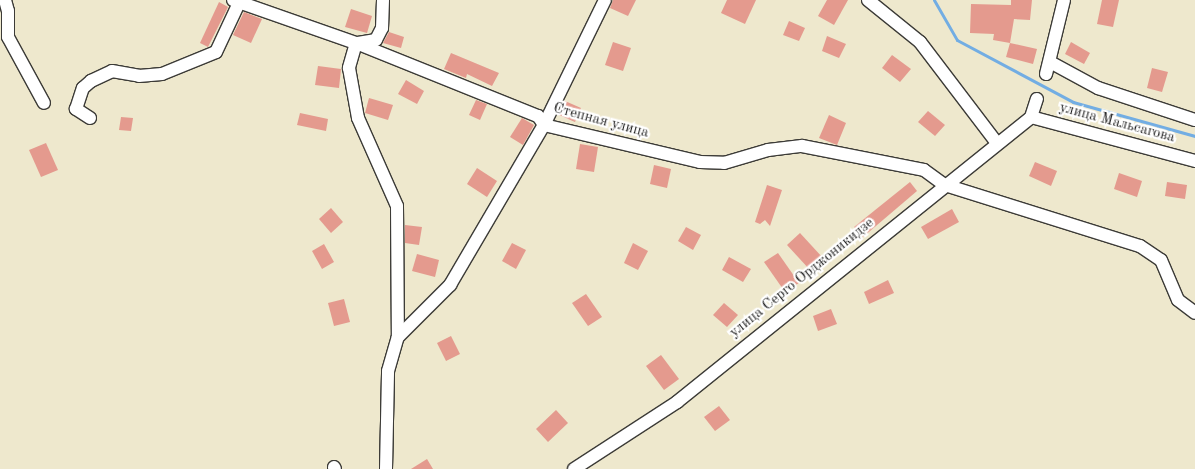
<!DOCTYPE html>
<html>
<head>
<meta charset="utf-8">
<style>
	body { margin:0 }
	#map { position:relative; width:1195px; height:469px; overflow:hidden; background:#eee8cd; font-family:"Old Standard TT",serif }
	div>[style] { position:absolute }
	.stream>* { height:3px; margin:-1.5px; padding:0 1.5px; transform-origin:1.5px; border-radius:1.5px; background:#72ade3 }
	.building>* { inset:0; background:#e49a8e }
	.roads { filter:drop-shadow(1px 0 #3c3b37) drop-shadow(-1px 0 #3c3b37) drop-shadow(0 1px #3c3b37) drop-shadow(0 -1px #3c3b37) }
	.minor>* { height:12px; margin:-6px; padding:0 6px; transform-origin:6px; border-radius:6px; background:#fff }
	span { translate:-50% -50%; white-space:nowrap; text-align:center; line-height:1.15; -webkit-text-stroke:4.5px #fff; paint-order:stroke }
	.street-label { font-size:15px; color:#1c1c1c }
</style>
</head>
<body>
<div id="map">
	<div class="stream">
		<div style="left:934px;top:0;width:46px;rotate:60.1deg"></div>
		<div style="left:957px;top:40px;width:132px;rotate:28.1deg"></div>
		<div style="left:1073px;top:102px;width:127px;rotate:15.6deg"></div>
	</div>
	<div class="building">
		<div style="clip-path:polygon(613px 0,636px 0,628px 16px,610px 8px)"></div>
		<div style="clip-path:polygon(727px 0,756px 0,745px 24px,721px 13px)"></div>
		<div style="clip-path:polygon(827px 0,848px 0,834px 25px,818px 16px)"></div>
		<div style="clip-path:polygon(1011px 0,1032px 0,1030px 20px,1014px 19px,1010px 43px,993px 40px,994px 34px,970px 33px,971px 4px,1011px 5px)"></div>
		<div style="clip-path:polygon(1102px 0,1119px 0,1113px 27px,1097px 24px)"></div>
		<div style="clip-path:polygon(219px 2px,228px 7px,208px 47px,200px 43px)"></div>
		<div style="clip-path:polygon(351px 9px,372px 16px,367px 33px,345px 27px)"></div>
		<div style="clip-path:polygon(244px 12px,262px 19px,251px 43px,233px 35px)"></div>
		<div style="clip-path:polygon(789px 21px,805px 28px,799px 41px,783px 35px)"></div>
		<div style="clip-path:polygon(389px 32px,404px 37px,401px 48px,383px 43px)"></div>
		<div style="clip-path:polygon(827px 36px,846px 44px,839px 58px,822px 51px)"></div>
		<div style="clip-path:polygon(613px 42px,631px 48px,623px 71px,605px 65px)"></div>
		<div style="clip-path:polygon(1071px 42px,1090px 53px,1084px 64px,1065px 54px)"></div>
		<div style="clip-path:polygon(1010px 43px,1037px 49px,1033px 64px,1006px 57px)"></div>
		<div style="clip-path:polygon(451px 53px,499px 73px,492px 86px,467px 74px,466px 78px,444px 69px)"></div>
		<div style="clip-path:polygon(892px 55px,911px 69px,900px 82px,882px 68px)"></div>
		<div style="clip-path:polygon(318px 66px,341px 69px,339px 88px,315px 85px)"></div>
		<div style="clip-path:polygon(1152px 68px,1168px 72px,1162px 92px,1147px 88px)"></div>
		<div style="clip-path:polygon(406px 80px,424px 91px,417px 104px,398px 94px)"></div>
		<div style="clip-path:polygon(369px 98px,393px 105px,388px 120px,365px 113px)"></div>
		<div style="clip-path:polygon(476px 100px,487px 104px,480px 120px,469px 115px)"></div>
		<div style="clip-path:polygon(565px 101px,581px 108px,575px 122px,559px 115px)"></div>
		<div style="clip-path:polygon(928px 111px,945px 125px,935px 136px,918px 122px)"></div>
		<div style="clip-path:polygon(300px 113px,328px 119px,326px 131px,297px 125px)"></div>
		<div style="clip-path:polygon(829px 115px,846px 123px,837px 145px,819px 138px)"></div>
		<div style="clip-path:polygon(121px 117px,133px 118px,131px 131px,119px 130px)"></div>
		<div style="clip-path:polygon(522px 118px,534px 125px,523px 145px,510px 137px)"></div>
		<div style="clip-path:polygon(46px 143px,58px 170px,41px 177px,29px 150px)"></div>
		<div style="clip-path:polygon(580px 144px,598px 147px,594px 172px,576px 169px)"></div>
		<div style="clip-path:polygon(1035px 162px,1057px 171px,1051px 186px,1029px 176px)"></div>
		<div style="clip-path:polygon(654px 165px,671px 169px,667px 188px,650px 184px)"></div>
		<div style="clip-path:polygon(477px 168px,497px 181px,487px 197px,467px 184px)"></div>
		<div style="clip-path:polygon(1119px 173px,1142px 181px,1137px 197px,1114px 189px)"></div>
		<div style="clip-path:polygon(910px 182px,917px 191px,863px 237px,854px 227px)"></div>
		<div style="clip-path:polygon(1167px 182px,1187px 185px,1185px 199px,1165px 196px)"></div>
		<div style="clip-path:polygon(767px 185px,782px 190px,770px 226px,765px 220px,760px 224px,755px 222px)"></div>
		<div style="clip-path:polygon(331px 208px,343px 222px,331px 233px,319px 219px)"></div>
		<div style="clip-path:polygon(952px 209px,959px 222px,928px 239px,921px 227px)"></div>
		<div style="clip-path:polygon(405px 225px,422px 227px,419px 245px,405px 243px)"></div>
		<div style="clip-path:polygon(686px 227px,701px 235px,693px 250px,678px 241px)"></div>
		<div style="clip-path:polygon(800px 233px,823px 258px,810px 270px,787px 245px)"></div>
		<div style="clip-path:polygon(512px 243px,526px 250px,516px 269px,502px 261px)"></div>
		<div style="clip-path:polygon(633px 243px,648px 251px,638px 270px,624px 263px)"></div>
		<div style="clip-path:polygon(324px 244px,334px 262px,322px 269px,312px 251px)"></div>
		<div style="clip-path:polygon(778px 253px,799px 283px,785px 292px,764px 262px)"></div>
		<div style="clip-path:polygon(417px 254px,439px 260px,435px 277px,412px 271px)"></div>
		<div style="clip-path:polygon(729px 257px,751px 269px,743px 282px,722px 270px)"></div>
		<div style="clip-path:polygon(888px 280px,894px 293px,869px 304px,864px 292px)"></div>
		<div style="clip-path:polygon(586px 294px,602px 317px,588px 326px,572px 303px)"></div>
		<div style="clip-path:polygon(344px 299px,350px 322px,334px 326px,328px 303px)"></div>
		<div style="clip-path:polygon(724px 303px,738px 315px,727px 327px,713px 315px)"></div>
		<div style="clip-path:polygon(831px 309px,837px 324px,818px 331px,813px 316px)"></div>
		<div style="clip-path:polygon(451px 336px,460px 354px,446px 361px,437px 343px)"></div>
		<div style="clip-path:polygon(661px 355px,679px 379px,664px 390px,646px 366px)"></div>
		<div style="clip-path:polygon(719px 406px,730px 420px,715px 431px,704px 417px)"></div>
		<div style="clip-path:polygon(556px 410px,568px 423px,548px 442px,536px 429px)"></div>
		<div style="clip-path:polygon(427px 459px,433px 469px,411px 469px)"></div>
	</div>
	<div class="roads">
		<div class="minor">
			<div style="left:5px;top:0;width:11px;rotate:75deg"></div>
			<div style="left:8px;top:11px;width:26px;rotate:90deg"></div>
			<div style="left:8px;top:37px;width:75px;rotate:61.4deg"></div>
			<div style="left:233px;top:0;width:130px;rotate:19.3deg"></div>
			<div style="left:356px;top:43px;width:196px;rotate:21.9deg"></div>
			<div style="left:538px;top:116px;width:11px;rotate:56deg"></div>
			<div style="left:544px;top:125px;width:160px;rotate:13.3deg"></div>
			<div style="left:700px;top:162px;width:24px;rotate:2deg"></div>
			<div style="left:724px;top:163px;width:46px;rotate:-16.5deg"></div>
			<div style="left:768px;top:150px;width:34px;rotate:-7deg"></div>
			<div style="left:802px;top:146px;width:124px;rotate:11.1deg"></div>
			<div style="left:924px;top:170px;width:26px;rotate:36deg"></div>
			<div style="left:945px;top:185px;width:204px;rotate:17.4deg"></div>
			<div style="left:1140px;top:246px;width:25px;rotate:34deg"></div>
			<div style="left:1161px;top:260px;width:43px;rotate:67deg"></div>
			<div style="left:1178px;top:300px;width:21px;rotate:37deg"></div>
			<div style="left:383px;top:0;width:28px;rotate:92deg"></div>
			<div style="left:382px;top:28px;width:13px;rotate:117deg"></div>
			<div style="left:376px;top:40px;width:20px;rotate:171deg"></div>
			<div style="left:356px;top:43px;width:26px;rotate:106deg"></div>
			<div style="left:349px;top:68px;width:51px;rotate:79.8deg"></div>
			<div style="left:358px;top:118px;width:96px;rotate:66.1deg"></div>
			<div style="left:397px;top:206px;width:131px;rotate:89.6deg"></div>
			<div style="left:868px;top:0;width:67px;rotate:38.9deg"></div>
			<div style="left:920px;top:42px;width:127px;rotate:52.7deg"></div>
			<div style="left:1050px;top:62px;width:55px;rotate:28.4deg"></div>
			<div style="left:1098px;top:88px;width:102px;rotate:18.3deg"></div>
			<div style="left:1046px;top:74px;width:76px;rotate:-76.3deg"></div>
			<div style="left:1031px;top:117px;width:170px;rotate:15deg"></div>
			<div style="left:90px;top:118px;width:17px;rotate:-147deg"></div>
			<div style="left:76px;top:109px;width:22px;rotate:-72deg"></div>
			<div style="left:83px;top:88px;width:11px;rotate:-41deg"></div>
			<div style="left:91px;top:81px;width:23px;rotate:-25deg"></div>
			<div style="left:112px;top:71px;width:27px;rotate:10deg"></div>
			<div style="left:139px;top:76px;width:23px;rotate:-5deg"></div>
			<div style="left:162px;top:74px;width:58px;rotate:-22.2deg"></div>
			<div style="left:216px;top:52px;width:54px;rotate:-64.9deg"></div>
			<div style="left:334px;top:467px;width:2px;rotate:63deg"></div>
			<div style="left:386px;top:469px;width:98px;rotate:-88.8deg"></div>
			<div style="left:388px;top:371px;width:35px;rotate:-74deg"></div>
			<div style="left:398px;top:337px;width:74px;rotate:-45deg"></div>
			<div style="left:450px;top:285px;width:186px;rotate:-59.6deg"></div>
			<div style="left:544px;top:125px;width:139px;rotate:-64deg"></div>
			<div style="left:574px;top:469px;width:123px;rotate:-33deg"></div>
			<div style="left:677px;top:402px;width:454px;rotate:-38.8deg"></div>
			<div style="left:1031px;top:117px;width:19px;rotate:-72deg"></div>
		</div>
	</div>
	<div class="street-label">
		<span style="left:601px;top:121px;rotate:15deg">Степная улица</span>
		<span style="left:1117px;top:123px;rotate:15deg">улица Мальсагова</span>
		<span style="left:802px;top:278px;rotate:-39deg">улица Серго Орджоникидзе</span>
	</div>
</div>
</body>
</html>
